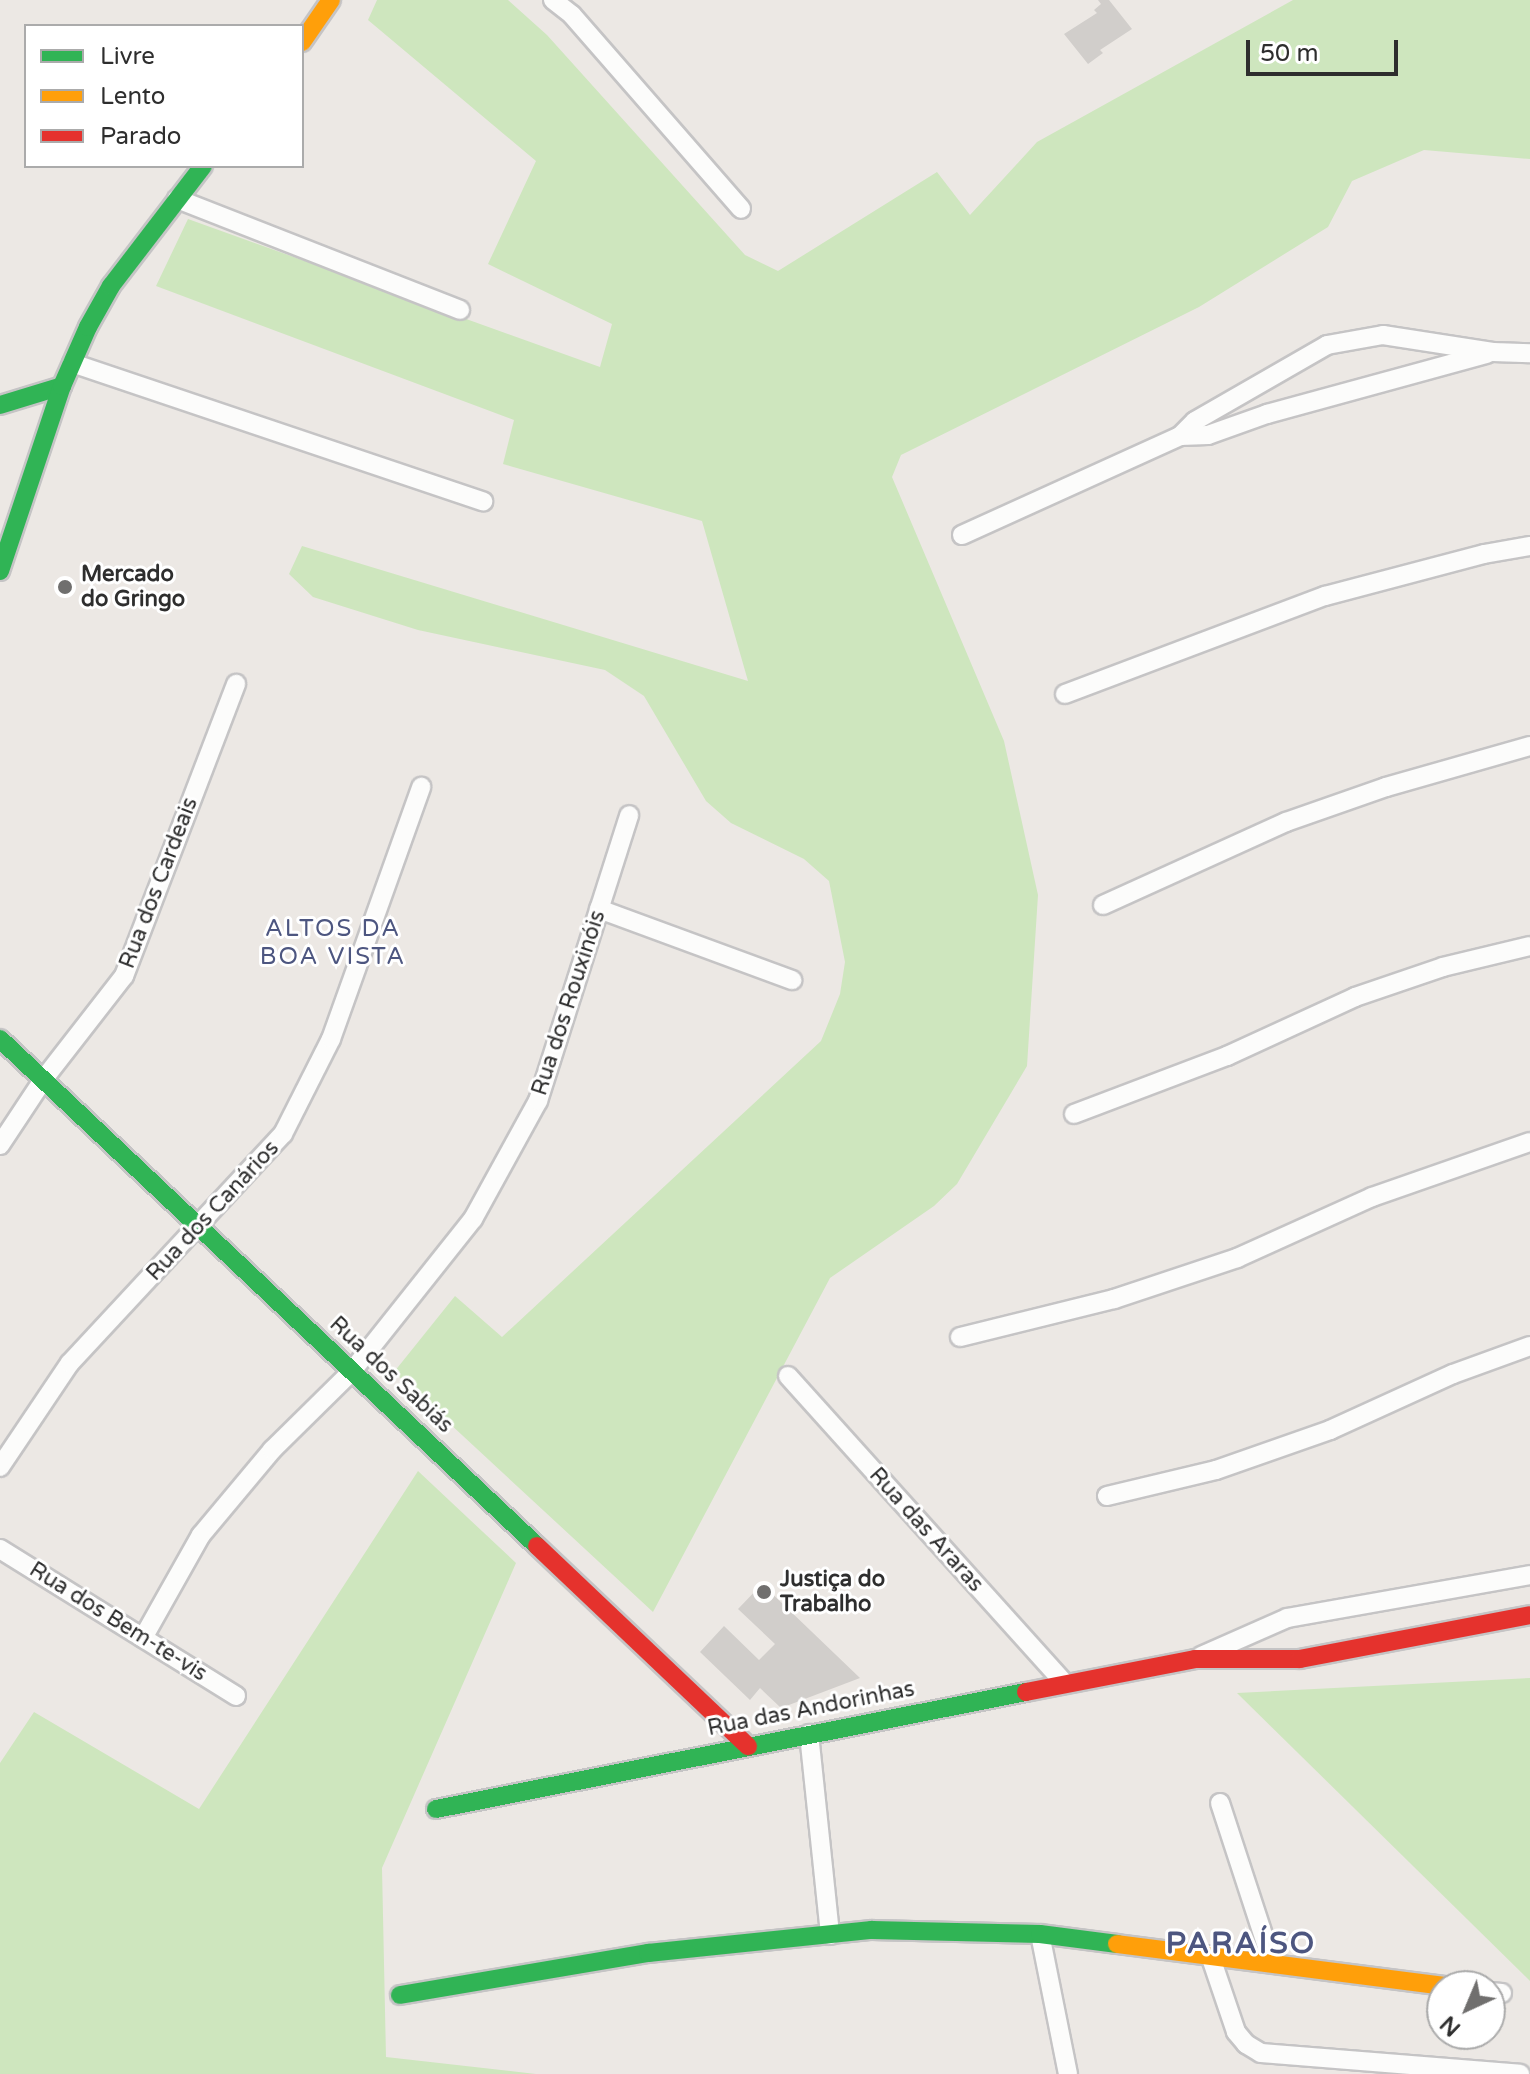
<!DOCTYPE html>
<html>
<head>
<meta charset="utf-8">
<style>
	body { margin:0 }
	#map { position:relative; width:1530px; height:2074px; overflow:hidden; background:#ece8e4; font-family:"Varela Round",sans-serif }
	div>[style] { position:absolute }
	.green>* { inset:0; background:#cee6be }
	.building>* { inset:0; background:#d1cecb }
	.roads { filter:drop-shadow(2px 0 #c5c4c5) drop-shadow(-2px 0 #c5c4c5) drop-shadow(0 2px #c5c4c5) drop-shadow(0 -2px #c5c4c5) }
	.street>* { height:18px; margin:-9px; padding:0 9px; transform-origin:9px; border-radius:9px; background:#fcfcfb }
	.fast>* { height:18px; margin:-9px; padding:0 9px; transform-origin:9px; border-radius:9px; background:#30b455 }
	.slow>* { height:18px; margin:-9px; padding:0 9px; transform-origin:9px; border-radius:9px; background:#ff9f0a }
	.jam>* { height:18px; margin:-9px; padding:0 9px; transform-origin:9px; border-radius:9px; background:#e5322d }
	.dots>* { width:22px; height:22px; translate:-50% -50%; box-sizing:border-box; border:4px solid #fff; border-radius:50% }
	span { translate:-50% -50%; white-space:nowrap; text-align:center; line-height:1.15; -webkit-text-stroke:6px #fff; paint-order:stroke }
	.poi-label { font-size:22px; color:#2e2e2e; font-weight:700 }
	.left { translate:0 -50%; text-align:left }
	.street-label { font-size:22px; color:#2e2e2e }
	.neighbourhood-label { font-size:24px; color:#4d5680; letter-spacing:2px }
	.district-label { font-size:30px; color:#4d5680; font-weight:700; letter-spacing:2px }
	.legend { position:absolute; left:24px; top:24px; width:280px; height:144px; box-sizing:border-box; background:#fff; border:2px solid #ababab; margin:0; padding:10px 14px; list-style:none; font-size:24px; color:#2e2e2e }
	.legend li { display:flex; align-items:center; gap:16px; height:40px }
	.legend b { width:40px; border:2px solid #ababab }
	.north { position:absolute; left:1426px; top:1970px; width:80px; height:80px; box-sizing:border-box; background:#fff; border:2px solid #ababab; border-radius:50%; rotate:224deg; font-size:22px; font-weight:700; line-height:32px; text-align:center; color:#2e2e2e }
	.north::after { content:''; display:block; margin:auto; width:28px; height:36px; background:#706f6e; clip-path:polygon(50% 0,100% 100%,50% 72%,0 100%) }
	.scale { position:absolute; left:1246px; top:40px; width:152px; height:36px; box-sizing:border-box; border:4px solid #2e2e2e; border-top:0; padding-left:10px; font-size:24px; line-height:28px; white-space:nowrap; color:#2e2e2e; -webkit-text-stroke:6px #fff; paint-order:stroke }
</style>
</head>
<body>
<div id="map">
	<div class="green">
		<div style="clip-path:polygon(377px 0,508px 0,547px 35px,745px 255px,778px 271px,937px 172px,970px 215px,1037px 142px,1293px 0,1530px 0,1530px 159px,1424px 150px,1352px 181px,1328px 227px,1199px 307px,901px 455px,892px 477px,1004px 741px,1038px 895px,1027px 1066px,957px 1184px,934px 1206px,830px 1278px,653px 1612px,394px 1372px,455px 1296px,502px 1337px,821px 1041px,840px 994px,845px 962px,829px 881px,804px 859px,731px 823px,706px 801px,644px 696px,605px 670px,418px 630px,313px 597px,289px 574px,302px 546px,748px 681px,702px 521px,503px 464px,514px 420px,156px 286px,188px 219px,600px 367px,612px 324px,488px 264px,536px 161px,368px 20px)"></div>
		<div style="clip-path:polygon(418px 1471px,516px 1563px,382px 1868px,386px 2057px,536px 2074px,0 2074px,0 1763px,34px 1712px,199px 1809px)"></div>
		<div style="clip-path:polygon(1530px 1678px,1530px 1981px,1237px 1693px)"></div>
	</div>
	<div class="building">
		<div style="clip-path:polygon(1098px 0,1109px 0,1132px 29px,1100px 50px,1103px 53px,1088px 64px,1064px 34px,1097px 13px,1094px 10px,1101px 4px)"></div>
		<div style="clip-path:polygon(762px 1584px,860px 1678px,781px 1708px,760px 1688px,750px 1700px,700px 1652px,724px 1626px,759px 1660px,775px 1644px,738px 1609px)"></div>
	</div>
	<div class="roads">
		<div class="street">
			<div style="left:553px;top:0;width:24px;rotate:38deg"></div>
			<div style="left:572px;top:15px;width:257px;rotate:48.9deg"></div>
			<div style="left:177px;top:199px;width:304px;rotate:21.4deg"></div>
			<div style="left:72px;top:363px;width:434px;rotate:18.6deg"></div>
			<div style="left:1180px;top:436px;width:28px;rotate:-2deg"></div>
			<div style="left:1208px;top:435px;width:63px;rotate:-19.6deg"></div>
			<div style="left:1267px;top:414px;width:228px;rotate:-15.3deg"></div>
			<div style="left:962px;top:535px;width:239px;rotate:-24.4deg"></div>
			<div style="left:1180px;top:436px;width:21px;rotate:-45deg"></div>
			<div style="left:1195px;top:421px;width:152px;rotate:-29.9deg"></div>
			<div style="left:1327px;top:345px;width:57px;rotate:-10.1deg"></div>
			<div style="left:1383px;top:335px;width:111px;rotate:8.8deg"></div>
			<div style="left:1493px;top:352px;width:37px;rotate:2deg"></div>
			<div style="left:1065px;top:694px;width:278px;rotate:-20.7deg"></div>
			<div style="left:1325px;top:596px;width:164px;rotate:-14.8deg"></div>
			<div style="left:1484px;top:554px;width:47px;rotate:-9.9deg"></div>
			<div style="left:1103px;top:905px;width:201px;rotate:-24.4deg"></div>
			<div style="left:1286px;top:822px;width:106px;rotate:-19.3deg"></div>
			<div style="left:1386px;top:787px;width:150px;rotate:-15.9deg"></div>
			<div style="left:599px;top:909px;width:206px;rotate:20.2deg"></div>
			<div style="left:1074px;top:1114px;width:164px;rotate:-20.8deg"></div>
			<div style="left:1227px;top:1056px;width:141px;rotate:-24.7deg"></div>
			<div style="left:1355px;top:997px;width:93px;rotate:-18.8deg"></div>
			<div style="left:1443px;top:967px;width:89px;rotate:-13.6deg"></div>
			<div style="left:0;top:1145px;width:78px;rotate:-56.5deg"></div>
			<div style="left:43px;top:1080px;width:132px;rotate:-52.1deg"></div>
			<div style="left:124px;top:976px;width:313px;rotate:-69deg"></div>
			<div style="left:960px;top:1337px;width:159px;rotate:-13.9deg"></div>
			<div style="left:1114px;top:1299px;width:130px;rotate:-18.4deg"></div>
			<div style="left:1237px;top:1258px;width:148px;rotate:-24.3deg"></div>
			<div style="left:1372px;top:1197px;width:167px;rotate:-19.2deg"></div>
			<div style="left:788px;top:1376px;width:413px;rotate:48deg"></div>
			<div style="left:0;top:1467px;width:125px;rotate:-56.1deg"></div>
			<div style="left:70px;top:1363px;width:313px;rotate:-47.1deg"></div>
			<div style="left:283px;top:1134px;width:106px;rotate:-63.2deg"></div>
			<div style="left:331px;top:1039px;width:268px;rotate:-70.3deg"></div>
			<div style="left:1107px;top:1496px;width:112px;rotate:-13.4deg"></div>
			<div style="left:1216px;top:1470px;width:121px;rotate:-19.3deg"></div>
			<div style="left:1330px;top:1430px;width:135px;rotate:-24.5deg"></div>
			<div style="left:1453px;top:1374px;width:82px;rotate:-20deg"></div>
			<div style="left:0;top:1549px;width:278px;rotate:31.9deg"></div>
			<div style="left:143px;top:1638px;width:118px;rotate:-60.6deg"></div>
			<div style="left:201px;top:1535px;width:111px;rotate:-50.1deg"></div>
			<div style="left:272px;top:1450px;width:112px;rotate:-44.6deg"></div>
			<div style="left:352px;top:1371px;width:194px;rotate:-51.5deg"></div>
			<div style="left:473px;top:1219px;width:135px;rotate:-61.2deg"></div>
			<div style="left:538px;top:1101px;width:300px;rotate:-72.3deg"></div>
			<div style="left:1201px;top:1656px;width:94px;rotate:-23.8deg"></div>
			<div style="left:1287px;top:1618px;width:247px;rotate:-10deg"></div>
			<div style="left:809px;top:1734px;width:202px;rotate:84deg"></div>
			<div style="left:1220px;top:1803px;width:167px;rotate:71.9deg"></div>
			<div style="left:1040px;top:1934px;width:143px;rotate:78.7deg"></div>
			<div style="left:1210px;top:1955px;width:81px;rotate:71.3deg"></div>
			<div style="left:1236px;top:2032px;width:16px;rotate:50deg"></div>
			<div style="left:1246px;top:2044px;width:17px;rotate:31deg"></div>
			<div style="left:1261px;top:2053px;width:260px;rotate:4.6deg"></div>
			<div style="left:1490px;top:1992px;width:12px;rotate:5deg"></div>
		</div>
		<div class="fast">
			<div style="left:0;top:405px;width:65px;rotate:-17deg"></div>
			<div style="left:0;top:571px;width:195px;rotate:-71.5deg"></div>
			<div style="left:62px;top:386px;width:64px;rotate:-66.2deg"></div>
			<div style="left:88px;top:327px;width:47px;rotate:-60.7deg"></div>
			<div style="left:111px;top:286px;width:151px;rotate:-52.5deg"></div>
			<div style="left:0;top:1039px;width:739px;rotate:43.35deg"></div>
			<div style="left:436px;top:1809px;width:601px;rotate:-11.22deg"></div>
			<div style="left:400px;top:1995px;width:252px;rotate:-9.6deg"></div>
			<div style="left:648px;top:1953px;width:225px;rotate:-5.9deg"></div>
			<div style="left:872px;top:1930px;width:168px;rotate:1.4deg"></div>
			<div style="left:1040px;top:1934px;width:78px;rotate:7.4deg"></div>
		</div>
		<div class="slow">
			<div style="left:302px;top:42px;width:51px;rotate:-55.4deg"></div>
			<div style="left:1117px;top:1944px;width:333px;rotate:7.3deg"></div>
		</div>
		<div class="jam">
			<div style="left:537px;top:1546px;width:291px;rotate:43.5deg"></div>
			<div style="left:1026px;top:1692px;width:172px;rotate:-11deg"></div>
			<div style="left:1195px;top:1659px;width:105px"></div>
			<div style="left:1300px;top:1659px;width:234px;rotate:-10.8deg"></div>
		</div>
	</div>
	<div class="dots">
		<div style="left:65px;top:587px;background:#706f6e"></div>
		<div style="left:764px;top:1592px;background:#706f6e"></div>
	</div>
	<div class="poi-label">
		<span class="left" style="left:81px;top:587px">Mercado<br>do Gringo</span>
		<span class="left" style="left:780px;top:1592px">Justiça do<br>Trabalho</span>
	</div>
	<div class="street-label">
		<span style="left:159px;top:883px;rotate:-69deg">Rua dos Cardeais</span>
		<span style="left:569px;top:1003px;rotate:-72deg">Rua dos Rouxinóis</span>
		<span style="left:213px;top:1211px;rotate:-47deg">Rua dos Canários</span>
		<span style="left:391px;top:1375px;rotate:43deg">Rua dos Sabiás</span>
		<span style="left:926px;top:1530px;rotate:48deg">Rua das Araras</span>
		<span style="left:118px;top:1622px;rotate:32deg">Rua dos Bem-te-vis</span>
		<span style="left:811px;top:1709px;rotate:-11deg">Rua das Andorinhas</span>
	</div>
	<div class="neighbourhood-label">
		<span style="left:333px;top:943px">ALTOS DA<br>BOA VISTA</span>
	</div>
	<div class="district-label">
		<span style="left:1241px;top:1944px">PARAÍSO</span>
	</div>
	<ul class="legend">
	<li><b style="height:10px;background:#30b455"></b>Livre</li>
	<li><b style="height:10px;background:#ff9f0a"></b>Lento</li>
	<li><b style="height:10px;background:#e5322d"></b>Parado</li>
	</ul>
	<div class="north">N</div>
	<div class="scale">50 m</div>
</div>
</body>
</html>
